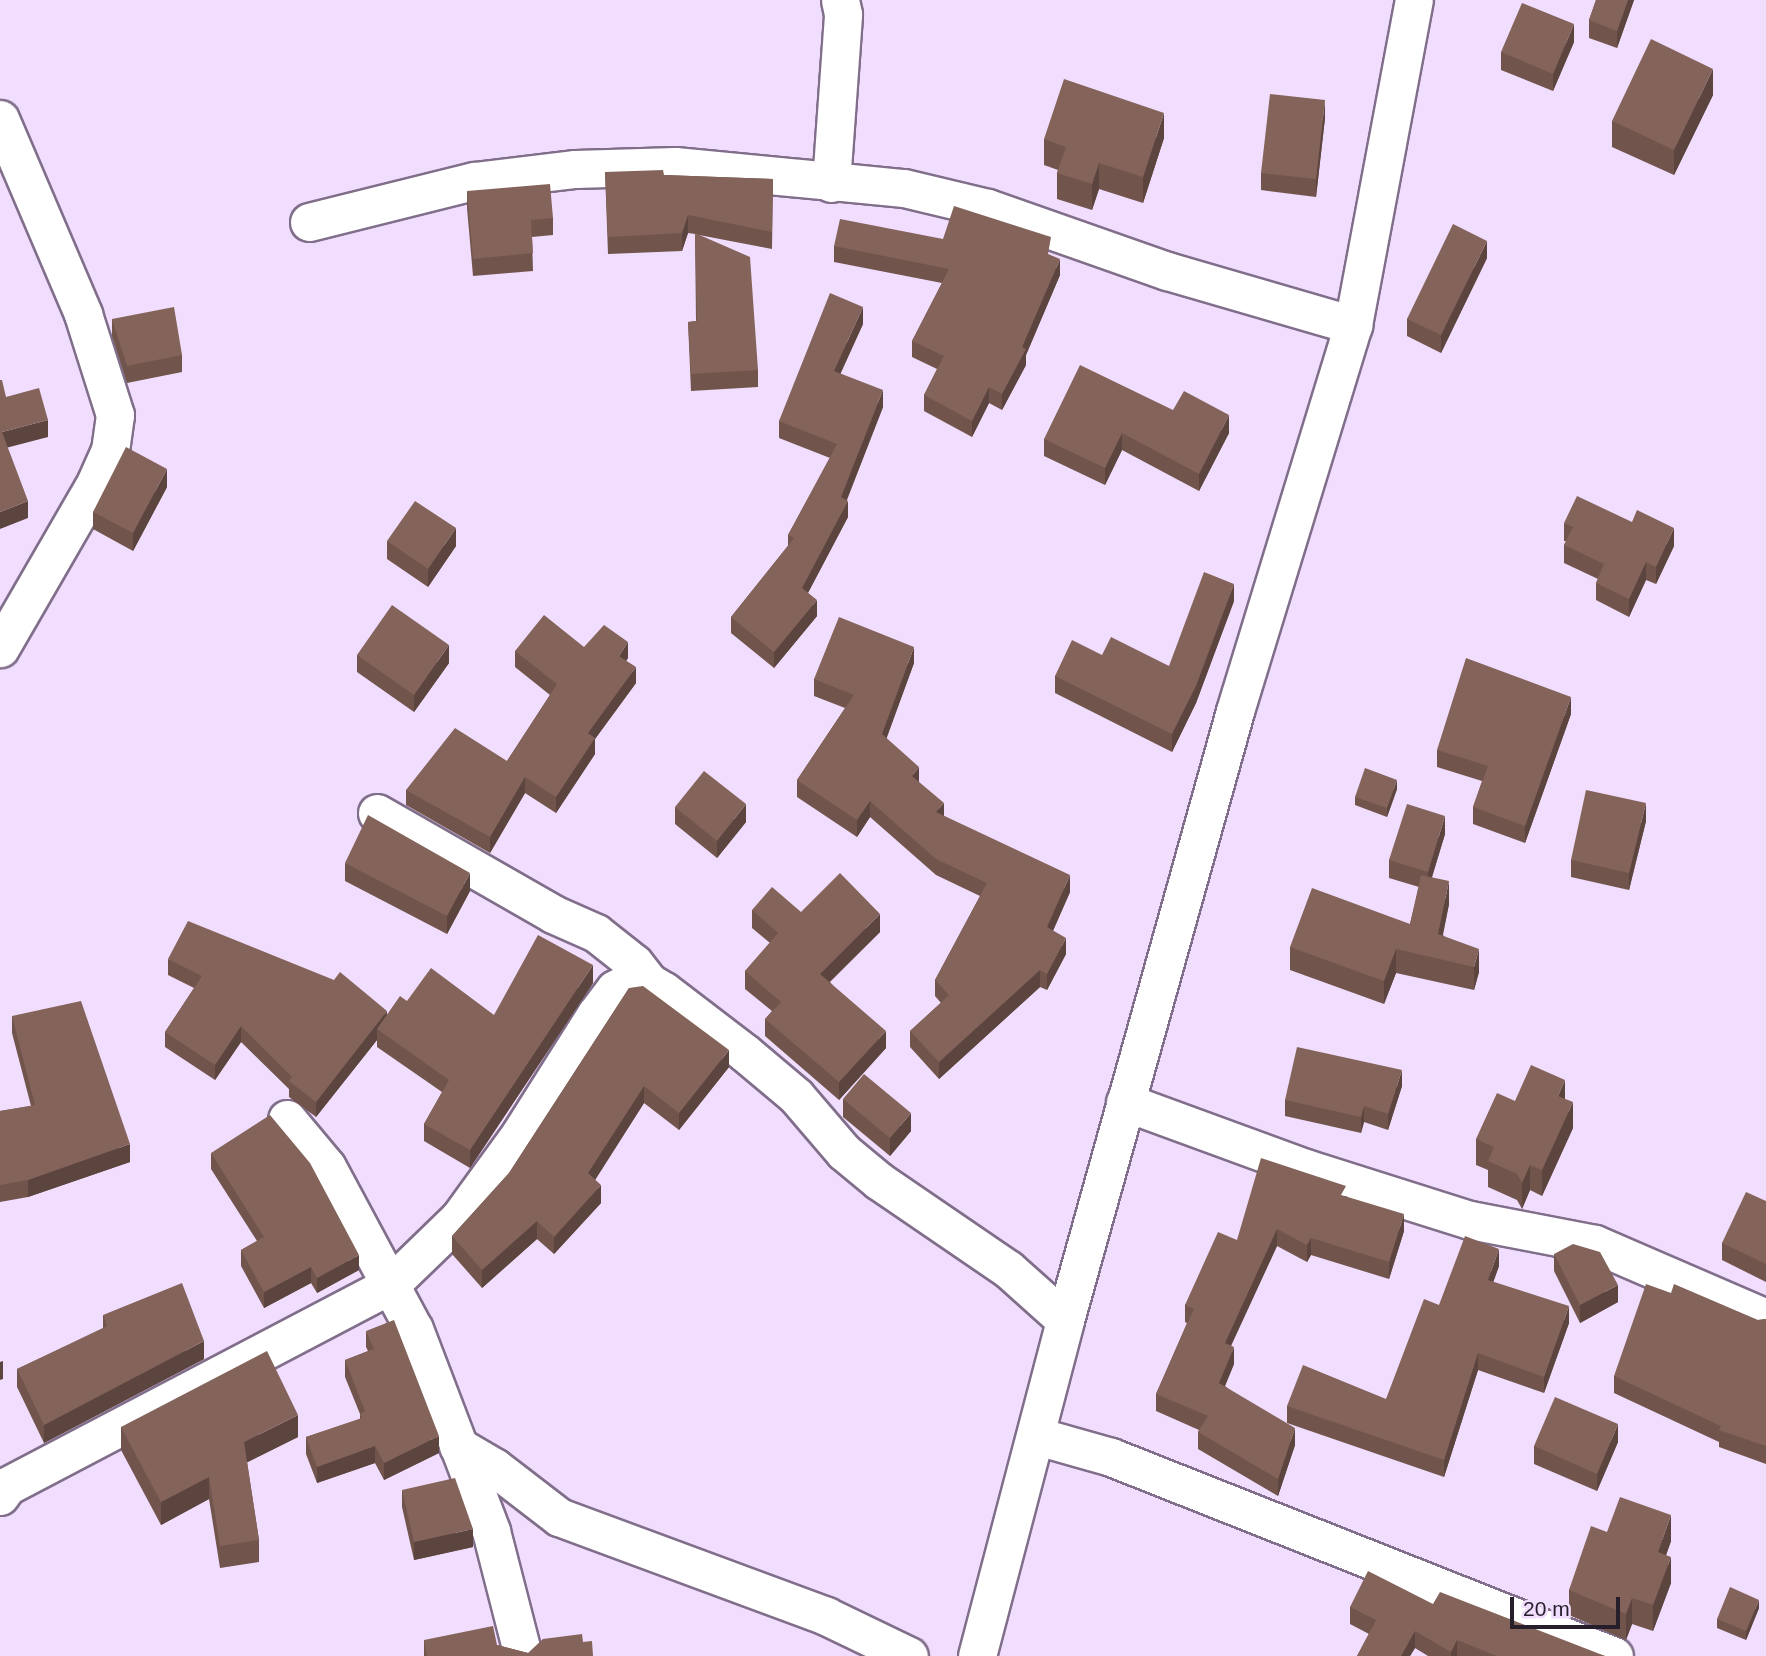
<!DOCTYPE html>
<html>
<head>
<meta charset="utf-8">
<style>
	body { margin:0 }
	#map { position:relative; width:1766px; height:1656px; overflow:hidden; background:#f1ddfd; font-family:Helvetica,sans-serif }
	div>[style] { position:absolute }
	.roads { filter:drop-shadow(2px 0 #806e8a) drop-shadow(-2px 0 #806e8a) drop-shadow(0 2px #806e8a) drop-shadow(0 -2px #806e8a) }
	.minor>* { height:37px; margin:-18.5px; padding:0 18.5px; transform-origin:18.5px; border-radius:18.5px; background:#fff }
	.wall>* { inset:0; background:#71554d }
	.shaded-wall>* { inset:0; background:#5c453f }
	.building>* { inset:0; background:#83635a }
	span { translate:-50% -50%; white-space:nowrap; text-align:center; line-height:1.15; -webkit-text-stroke:7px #f1ddfd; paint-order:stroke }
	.scale { position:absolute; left:1510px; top:1597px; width:110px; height:32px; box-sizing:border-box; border:4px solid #261e2a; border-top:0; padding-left:9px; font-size:21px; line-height:24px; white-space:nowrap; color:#261e2a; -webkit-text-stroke:5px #f1ddfd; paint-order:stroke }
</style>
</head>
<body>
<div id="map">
	<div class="roads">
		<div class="minor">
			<div style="left:0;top:119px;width:212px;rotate:66.9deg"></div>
			<div style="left:83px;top:314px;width:106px;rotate:72.4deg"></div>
			<div style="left:115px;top:415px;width:35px;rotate:98deg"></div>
			<div style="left:110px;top:450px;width:35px;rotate:114deg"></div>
			<div style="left:96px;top:482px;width:192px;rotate:120deg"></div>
			<div style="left:831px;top:183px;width:169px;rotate:-85.9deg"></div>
			<div style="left:843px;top:14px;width:14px;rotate:-102deg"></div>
			<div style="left:309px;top:222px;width:170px;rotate:-14deg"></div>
			<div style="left:474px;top:181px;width:102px;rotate:-6.8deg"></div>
			<div style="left:575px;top:169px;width:100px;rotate:-1.7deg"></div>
			<div style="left:675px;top:166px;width:230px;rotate:5.5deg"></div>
			<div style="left:904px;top:188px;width:86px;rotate:13.4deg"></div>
			<div style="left:988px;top:208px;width:190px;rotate:19.4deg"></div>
			<div style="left:1167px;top:271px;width:194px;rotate:16.2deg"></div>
			<div style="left:377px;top:813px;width:203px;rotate:29.8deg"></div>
			<div style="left:553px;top:914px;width:47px;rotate:23.8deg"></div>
			<div style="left:596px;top:933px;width:48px;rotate:38.3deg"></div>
			<div style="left:634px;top:963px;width:24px;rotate:52deg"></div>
			<div style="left:1125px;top:1102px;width:192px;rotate:20.1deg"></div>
			<div style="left:1305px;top:1168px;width:173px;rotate:17.5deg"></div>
			<div style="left:1470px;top:1220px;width:127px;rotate:10.9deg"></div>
			<div style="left:1595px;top:1244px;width:186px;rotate:23.4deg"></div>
			<div style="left:287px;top:1119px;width:62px;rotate:50.2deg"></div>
			<div style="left:327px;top:1167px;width:184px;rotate:61.8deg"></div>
			<div style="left:414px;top:1329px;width:216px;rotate:69.1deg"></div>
			<div style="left:491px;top:1531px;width:129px;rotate:75.6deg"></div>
			<div style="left:1037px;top:1436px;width:77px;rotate:15.8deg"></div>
			<div style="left:1111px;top:1457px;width:541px;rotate:21.59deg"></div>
			<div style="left:458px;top:1446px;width:42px;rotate:30.3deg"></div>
			<div style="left:494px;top:1467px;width:82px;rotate:37.6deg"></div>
			<div style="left:559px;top:1517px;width:285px;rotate:20.3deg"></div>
			<div style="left:826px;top:1616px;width:92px;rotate:25.7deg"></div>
			<div style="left:0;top:1496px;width:12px;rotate:-55deg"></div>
			<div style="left:7px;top:1486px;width:434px;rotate:-27.7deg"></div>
			<div style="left:391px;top:1284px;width:95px;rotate:-44.1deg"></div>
			<div style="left:459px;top:1218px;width:104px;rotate:-54deg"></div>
			<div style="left:520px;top:1134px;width:142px;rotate:-57.7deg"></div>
			<div style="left:596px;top:1014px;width:31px;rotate:-53deg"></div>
			<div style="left:615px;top:989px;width:16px;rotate:-27deg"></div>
			<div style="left:629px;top:982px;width:20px"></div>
			<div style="left:649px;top:982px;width:17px;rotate:31deg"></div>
			<div style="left:664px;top:991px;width:102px;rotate:37.4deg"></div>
			<div style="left:745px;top:1053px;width:67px;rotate:40.1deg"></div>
			<div style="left:796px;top:1096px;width:74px;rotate:49.4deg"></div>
			<div style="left:844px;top:1152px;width:45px;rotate:39.6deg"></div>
			<div style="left:879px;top:1181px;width:156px;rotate:34.3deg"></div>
			<div style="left:1008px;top:1269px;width:76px;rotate:41.8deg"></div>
			<div style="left:977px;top:1656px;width:347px;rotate:-75.3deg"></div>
			<div style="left:1065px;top:1320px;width:632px;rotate:-74.4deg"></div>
			<div style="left:1235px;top:711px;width:404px;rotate:-73deg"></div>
			<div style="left:1353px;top:325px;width:331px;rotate:-79.4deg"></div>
		</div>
	</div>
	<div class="wall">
		<div style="clip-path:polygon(1596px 0,1634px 0,1617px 48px,1589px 38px,1589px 20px)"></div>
		<div style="clip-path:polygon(1574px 42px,1553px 91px,1501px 70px,1501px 52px)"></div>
		<div style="clip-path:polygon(1713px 95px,1674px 175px,1612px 147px,1612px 121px)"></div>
		<div style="clip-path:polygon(1325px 118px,1316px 197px,1261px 190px,1261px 173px)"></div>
		<div style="clip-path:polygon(1164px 138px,1143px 203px,1099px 189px,1092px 210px,1057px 199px,1057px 173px,1058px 170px,1044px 165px,1044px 139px)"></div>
		<div style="clip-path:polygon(605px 172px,664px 175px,773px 179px,772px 249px,699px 235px,758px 370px,758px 387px,691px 391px,688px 322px,696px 321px,695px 234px,688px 233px,682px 251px,608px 254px)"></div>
		<div style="clip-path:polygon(467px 191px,553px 218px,553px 235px,532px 237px,533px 271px,473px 276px,467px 208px)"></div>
		<div style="clip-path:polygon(943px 239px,1050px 255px,1060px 275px,1026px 355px,1026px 365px,1002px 410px,989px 403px,972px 437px,924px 411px,924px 395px,937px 369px,912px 357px,912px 341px,942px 283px,834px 262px,834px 246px)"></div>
		<div style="clip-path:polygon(1487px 258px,1441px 353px,1407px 336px,1407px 319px)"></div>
		<div style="clip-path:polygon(112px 319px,182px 355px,182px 372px,127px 383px,112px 336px)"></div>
		<div style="clip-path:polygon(863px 324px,840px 374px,883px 407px,847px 500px,848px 517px,808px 593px,817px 616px,774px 668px,731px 633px,731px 617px,788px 546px,788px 535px,830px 458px,779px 438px,779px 421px)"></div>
		<div style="clip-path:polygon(1173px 410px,1229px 433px,1199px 491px,1122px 450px,1105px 485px,1044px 456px,1044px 439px)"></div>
		<div style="clip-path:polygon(167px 487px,133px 551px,93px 529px,93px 512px)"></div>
		<div style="clip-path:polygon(1564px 523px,1674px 546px,1656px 584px,1646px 580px,1629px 617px,1596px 600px,1596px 583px,1598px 579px,1564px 563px,1564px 545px,1566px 541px,1564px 541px)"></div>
		<div style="clip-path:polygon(387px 541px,456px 546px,428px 587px,387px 559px)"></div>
		<div style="clip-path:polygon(1234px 601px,1196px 703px,1172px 752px,1055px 693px,1055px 676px,1102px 655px,1169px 666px)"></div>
		<div style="clip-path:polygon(584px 647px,628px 658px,626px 661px,636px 683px,595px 739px,595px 754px,556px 813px,525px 793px,490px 853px,406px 805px,406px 790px,507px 761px,550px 695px,515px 667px,515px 651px)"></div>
		<div style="clip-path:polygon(357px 655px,449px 663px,414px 712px,357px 672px)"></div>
		<div style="clip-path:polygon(914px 663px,886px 738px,944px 816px,1070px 892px,1053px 931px,1066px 954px,1047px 990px,1040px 987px,939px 1079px,910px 1047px,910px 1031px,941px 1003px,935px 996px,935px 980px,980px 896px,936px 875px,870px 817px,857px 837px,797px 797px,797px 780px,845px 708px,814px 696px,814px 679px)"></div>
		<div style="clip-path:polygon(1571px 714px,1525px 843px,1473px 824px,1473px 807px,1482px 781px,1437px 767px,1437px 750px)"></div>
		<div style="clip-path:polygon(1397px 789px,1387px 817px,1355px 805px,1355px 797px)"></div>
		<div style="clip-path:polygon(675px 807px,746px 822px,717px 858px,675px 824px)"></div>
		<div style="clip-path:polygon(1646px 821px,1629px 890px,1571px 877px,1571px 860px)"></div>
		<div style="clip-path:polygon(1445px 834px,1432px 877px,1449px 904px,1443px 935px,1479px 972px,1474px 990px,1396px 973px,1384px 1004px,1290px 970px,1290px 947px,1410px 924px,1419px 887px,1389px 878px,1389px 860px)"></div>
		<div style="clip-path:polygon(345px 863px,470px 891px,447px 934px,345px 881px)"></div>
		<div style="clip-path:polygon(752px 910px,801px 912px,880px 932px,830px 982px,886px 1048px,839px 1100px,765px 1036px,765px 1019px,772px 1011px,745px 989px,745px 971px,770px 943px,752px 928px)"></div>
		<div style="clip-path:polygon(168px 959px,387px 1015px,407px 1001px,494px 1015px,593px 983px,470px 1168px,424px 1141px,424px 1124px,442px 1092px,377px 1047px,377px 1040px,316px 1117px,289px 1097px,289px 1089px,241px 1042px,215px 1080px,165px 1047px,165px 1032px,194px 988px,168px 975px)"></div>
		<div style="clip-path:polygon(629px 988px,729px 1067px,679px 1130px,644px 1103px,595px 1180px,601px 1203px,554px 1254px,537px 1239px,482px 1288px,452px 1254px,452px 1236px,509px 1173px)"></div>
		<div style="clip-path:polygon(12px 1016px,130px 1162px,28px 1197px,0 1202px,0 1111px,31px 1106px,12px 1033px)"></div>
		<div style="clip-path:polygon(1402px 1086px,1388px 1130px,1364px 1122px,1361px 1133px,1285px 1116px,1285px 1100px)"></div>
		<div style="clip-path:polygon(843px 1099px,911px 1131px,890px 1156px,843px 1117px)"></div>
		<div style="clip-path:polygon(1565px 1099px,1573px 1128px,1542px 1196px,1530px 1190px,1522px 1209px,1517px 1200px,1488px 1187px,1488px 1170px,1476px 1165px,1476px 1139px,1515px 1101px)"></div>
		<div style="clip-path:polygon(211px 1153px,359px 1270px,317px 1293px,311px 1283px,264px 1308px,241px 1266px,241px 1250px,257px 1241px,211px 1169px)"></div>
		<div style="clip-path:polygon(1346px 1196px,1404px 1231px,1389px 1279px,1311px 1255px,1307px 1262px,1277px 1246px,1231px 1345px,1234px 1364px,1225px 1386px,1295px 1445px,1278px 1496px,1198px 1449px,1198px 1432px,1199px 1430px,1156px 1411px,1156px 1394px,1187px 1323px,1185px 1322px,1185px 1305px,1237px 1240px)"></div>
		<div style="clip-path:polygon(1766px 1201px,1766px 1282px,1722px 1260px,1722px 1243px)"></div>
		<div style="clip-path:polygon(1554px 1254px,1618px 1302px,1580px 1323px,1554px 1271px)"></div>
		<div style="clip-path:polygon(1499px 1266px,1493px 1282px,1569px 1323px,1544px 1393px,1478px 1370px,1444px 1477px,1287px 1423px,1287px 1406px,1386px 1399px,1439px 1305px)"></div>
		<div style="clip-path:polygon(103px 1315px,204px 1359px,44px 1443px,17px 1387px,17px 1369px,103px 1329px)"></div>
		<div style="clip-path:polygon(1766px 1319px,1766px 1464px,1719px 1447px,1719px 1442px,1614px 1393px,1614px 1376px,1758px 1320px)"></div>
		<div style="clip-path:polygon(366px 1331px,439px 1453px,384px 1480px,375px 1463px,317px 1483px,306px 1454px,306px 1437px,360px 1419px,360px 1414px,345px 1377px,345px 1360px,368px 1351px,366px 1347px)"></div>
		<div style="clip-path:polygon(121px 1427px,298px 1437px,247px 1462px,259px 1540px,259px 1562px,220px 1568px,209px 1499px,161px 1525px,121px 1450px)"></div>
		<div style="clip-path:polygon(1618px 1442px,1597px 1491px,1534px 1464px,1534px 1446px)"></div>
		<div style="clip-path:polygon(402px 1490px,473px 1547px,414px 1560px,402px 1507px)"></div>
		<div style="clip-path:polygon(1607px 1532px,1671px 1541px,1666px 1555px,1671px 1583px,1653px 1631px,1632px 1624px,1626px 1640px,1569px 1615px,1569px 1590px)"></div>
		<div style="clip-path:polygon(1433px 1604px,1605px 1656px,1428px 1656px,1415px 1648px,1410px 1656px,1357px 1656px,1369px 1634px,1350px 1624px,1350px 1607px)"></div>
		<div style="clip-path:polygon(1759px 1608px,1746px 1640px,1717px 1628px,1717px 1619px)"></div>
		<div style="clip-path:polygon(424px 1640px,497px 1645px,528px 1653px,583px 1642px,593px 1656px,424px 1656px)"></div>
	</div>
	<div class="shaded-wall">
		<div style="clip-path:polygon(1628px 0,1634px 0,1617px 48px,1617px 31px)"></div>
		<div style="clip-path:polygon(1574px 24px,1574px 42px,1553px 91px,1553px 74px)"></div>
		<div style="clip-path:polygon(1713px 69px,1713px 95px,1674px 175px,1674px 150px)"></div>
		<div style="clip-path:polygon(1325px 100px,1325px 118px,1316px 197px,1316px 179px)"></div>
		<div style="clip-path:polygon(1164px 113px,1164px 138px,1143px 203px,1143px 177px)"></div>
		<div style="clip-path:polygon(1099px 163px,1099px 189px,1092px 210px,1092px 184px)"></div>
		<div style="clip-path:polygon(688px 215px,688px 233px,682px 251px,682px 233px)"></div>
		<div style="clip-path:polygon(1487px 241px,1487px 258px,1441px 353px,1441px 335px)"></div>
		<div style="clip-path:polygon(1060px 259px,1060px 275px,1026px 355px,1026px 365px,1002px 410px,1002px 394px)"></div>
		<div style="clip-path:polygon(863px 307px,863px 324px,834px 388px,834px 371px)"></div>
		<div style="clip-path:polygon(989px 387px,989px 403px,972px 437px,972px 421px)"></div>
		<div style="clip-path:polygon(883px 390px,883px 407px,841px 514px,848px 501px,848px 517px,802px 604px,802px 588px,841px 497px)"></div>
		<div style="clip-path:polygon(1229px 415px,1229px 433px,1199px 491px,1199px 474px)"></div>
		<div style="clip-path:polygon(48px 420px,48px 437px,2px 449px,2px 432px)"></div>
		<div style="clip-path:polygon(1122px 433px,1122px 450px,1105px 485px,1105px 468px)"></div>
		<div style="clip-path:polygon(167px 469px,167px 487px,133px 551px,133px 533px)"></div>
		<div style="clip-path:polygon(28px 501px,28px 518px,0 529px,0 512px)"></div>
		<div style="clip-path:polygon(456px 528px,456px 546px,428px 587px,428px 569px)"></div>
		<div style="clip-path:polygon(1674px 528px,1674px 546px,1656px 584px,1656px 567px)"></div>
		<div style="clip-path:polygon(1646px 562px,1646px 580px,1629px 617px,1629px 599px)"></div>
		<div style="clip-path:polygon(1234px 584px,1234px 601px,1196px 703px,1172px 752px,1172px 734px)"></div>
		<div style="clip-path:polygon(817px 600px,817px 616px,774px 668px,774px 652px)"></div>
		<div style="clip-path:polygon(628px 642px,628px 658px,619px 671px,619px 656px)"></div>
		<div style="clip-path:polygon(449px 645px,449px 663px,414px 712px,414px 695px)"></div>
		<div style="clip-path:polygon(914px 647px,914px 663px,882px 751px,882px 734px)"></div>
		<div style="clip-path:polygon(636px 667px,636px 683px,595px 739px,595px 754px,556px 813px,556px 797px,588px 733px)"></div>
		<div style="clip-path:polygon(1571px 697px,1571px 714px,1525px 843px,1525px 826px)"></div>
		<div style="clip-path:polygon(919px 767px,919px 783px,912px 776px)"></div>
		<div style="clip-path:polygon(525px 777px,525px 793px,490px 853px,490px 837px)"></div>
		<div style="clip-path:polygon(1397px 780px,1397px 789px,1387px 817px,1387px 808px)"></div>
		<div style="clip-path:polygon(870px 801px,870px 817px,857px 837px,857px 820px)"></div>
		<div style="clip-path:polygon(944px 803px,944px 820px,936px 812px)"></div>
		<div style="clip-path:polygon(1646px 803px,1646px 821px,1629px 890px,1629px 873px)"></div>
		<div style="clip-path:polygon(746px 804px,746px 822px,717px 858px,717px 841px)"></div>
		<div style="clip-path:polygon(1445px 816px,1445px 834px,1428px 890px,1428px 872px)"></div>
		<div style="clip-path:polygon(470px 873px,470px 891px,447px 934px,447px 916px)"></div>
		<div style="clip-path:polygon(1070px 875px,1070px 892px,1047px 944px,1047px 927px)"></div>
		<div style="clip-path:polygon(1449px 881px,1449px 904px,1438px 957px,1438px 934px)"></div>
		<div style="clip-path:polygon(880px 914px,880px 932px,820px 991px,820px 974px)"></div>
		<div style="clip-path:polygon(1066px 938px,1066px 954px,1047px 990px,1047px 974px)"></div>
		<div style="clip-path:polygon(1396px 949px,1396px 973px,1384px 1004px,1384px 981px)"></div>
		<div style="clip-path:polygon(1479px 949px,1479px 972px,1474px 990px,1474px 967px)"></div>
		<div style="clip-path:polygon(593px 965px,593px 983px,470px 1168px,470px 1150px)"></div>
		<div style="clip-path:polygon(1040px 970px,1040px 987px,939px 1079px,939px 1062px)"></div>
		<div style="clip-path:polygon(387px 1011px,387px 1027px,377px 1029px,377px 1040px,316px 1117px,316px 1102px)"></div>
		<div style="clip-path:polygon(241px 1026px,241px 1042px,215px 1080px,215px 1065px)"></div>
		<div style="clip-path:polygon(886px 1031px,886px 1048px,839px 1100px,839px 1082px)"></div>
		<div style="clip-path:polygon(729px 1050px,729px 1067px,679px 1130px,679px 1113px)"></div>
		<div style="clip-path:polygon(1402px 1070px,1402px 1086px,1388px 1130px,1388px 1114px)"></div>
		<div style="clip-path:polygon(1565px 1080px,1565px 1106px,1558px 1096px)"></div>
		<div style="clip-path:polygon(644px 1086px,644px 1103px,588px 1191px,588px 1173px)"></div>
		<div style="clip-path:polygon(1573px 1102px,1573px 1128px,1542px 1196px,1542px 1170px)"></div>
		<div style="clip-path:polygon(1364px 1106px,1364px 1122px,1361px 1133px,1361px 1117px)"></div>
		<div style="clip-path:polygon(911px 1113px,911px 1131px,890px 1156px,890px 1138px)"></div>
		<div style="clip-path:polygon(130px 1144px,130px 1162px,28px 1197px,28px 1180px)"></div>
		<div style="clip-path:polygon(1530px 1165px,1530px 1190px,1522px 1209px,1522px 1183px)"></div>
		<div style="clip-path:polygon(601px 1185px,601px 1203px,554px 1254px,554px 1237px)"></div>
		<div style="clip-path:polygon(1404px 1214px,1404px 1231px,1389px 1279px,1389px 1262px)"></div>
		<div style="clip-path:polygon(537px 1221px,537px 1239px,482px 1288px,482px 1270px)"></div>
		<div style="clip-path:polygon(1277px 1229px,1277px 1246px,1225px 1359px,1225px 1343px)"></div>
		<div style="clip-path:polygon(1311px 1238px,1311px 1255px,1307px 1262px,1307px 1245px)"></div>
		<div style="clip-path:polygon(1499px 1249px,1499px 1266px,1488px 1297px,1488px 1280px)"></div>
		<div style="clip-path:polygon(359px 1255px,359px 1270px,317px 1293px,317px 1278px)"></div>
		<div style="clip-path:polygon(311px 1267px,311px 1283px,264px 1308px,264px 1292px)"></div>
		<div style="clip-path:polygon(1618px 1285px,1618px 1302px,1580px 1323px,1580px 1305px)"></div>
		<div style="clip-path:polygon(1569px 1306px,1569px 1323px,1544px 1393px,1544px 1377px)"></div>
		<div style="clip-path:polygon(204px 1341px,204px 1359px,44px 1443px,44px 1425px)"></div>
		<div style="clip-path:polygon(1234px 1347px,1234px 1364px,1219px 1400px,1219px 1383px)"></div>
		<div style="clip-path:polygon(1478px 1353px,1478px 1370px,1444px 1477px,1444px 1460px)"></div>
		<div style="clip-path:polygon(3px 1361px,3px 1379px,0 1380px,0 1362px)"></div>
		<div style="clip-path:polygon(298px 1415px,298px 1437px,244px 1464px,244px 1442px)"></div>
		<div style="clip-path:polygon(1618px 1424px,1618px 1442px,1597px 1491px,1597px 1474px)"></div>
		<div style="clip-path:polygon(1295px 1428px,1295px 1445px,1278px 1496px,1278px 1479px)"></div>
		<div style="clip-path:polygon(439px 1436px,439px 1453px,384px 1480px,384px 1463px)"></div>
		<div style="clip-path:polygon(375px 1446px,375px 1463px,317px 1483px,317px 1467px)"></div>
		<div style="clip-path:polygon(209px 1477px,209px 1499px,161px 1525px,161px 1502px)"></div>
		<div style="clip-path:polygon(1671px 1515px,1671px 1541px,1658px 1578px,1658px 1552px)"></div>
		<div style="clip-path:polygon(473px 1529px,473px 1547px,414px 1560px,414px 1542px)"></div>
		<div style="clip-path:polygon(1671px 1557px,1671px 1583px,1653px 1631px,1653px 1605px)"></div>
		<div style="clip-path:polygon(1632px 1598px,1632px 1624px,1626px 1640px,1626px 1614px)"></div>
		<div style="clip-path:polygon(1759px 1600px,1759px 1608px,1746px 1640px,1746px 1631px)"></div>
		<div style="clip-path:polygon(1415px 1631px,1415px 1648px,1410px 1656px,1401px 1656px)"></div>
		<div style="clip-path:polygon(1457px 1640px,1457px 1656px,1451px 1656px,1451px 1652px)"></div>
	</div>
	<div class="building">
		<div style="clip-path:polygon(1596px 0,1628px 0,1617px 31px,1589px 20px)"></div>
		<div style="clip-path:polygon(1522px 3px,1574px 24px,1553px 74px,1501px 52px)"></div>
		<div style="clip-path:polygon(1651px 39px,1713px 69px,1674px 150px,1612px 121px)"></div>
		<div style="clip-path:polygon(1064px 79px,1164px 113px,1143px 177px,1099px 163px,1092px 184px,1057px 173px,1066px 147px,1044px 139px)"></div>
		<div style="clip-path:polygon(1270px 94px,1325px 100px,1316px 179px,1261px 173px)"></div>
		<div style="clip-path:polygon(663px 170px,664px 175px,773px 179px,772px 232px,688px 215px,682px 233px,608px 237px,605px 172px)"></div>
		<div style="clip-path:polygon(550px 184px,553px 218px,531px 220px,533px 253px,473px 259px,467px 191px)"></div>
		<div style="clip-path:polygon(954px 206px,1051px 237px,1048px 254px,1060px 259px,1022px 347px,1026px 349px,1002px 394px,989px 387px,972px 421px,924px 395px,944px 356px,912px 341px,949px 269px,834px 246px,840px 219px,943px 239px)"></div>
		<div style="clip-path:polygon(1453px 224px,1487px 241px,1441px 335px,1407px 319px)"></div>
		<div style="clip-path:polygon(695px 233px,750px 257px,758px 370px,691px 374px,688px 322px,697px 321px)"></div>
		<div style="clip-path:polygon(830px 293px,863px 307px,834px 371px,883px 390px,841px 497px,848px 501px,802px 588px,817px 600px,774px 652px,731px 617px,794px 538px,788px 535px,837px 444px,779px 421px)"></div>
		<div style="clip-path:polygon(174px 307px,182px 355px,127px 366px,112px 319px)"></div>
		<div style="clip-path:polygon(1080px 365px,1173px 410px,1184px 391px,1229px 415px,1199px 474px,1122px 433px,1105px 468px,1044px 439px)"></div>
		<div style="clip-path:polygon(0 380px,2px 380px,6px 397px,39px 388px,48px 420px,2px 432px,28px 501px,0 512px)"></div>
		<div style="clip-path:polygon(126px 447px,167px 469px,133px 533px,93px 512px)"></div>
		<div style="clip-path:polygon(1577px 496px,1632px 522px,1637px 510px,1674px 528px,1656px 567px,1646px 562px,1629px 599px,1596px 583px,1604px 564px,1564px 545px,1573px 527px,1564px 523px)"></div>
		<div style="clip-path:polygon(415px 501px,456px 528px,428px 569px,387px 541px)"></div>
		<div style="clip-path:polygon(1204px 572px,1234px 584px,1196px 686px,1172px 734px,1055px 676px,1072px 640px,1102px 655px,1111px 637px,1169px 666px)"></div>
		<div style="clip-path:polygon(392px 605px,449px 645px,414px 695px,357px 655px)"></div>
		<div style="clip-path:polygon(544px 615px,584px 647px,604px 625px,628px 642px,619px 656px,636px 667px,588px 733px,595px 738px,556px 797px,525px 777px,490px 837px,406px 790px,455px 728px,507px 761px,557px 684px,515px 651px)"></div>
		<div style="clip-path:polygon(839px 617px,914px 647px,882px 734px,919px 767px,912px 776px,944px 803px,936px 812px,1070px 875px,1047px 927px,1066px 938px,1047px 974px,1040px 970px,939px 1062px,910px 1031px,949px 995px,935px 980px,987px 883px,936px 859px,870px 801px,857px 820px,797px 780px,854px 695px,814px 679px)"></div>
		<div style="clip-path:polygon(1466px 658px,1571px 697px,1525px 826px,1473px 807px,1488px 766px,1437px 750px)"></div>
		<div style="clip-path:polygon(1365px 768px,1397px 780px,1387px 808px,1355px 797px)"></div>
		<div style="clip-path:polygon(704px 771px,746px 804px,717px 841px,675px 807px)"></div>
		<div style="clip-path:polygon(1586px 790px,1646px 803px,1629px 873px,1571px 860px)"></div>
		<div style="clip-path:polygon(1407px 804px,1445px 816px,1428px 872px,1389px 860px)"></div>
		<div style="clip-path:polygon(368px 815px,470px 873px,447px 916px,345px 863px)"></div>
		<div style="clip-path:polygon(840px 873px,880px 914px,820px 974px,886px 1031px,839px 1082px,765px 1019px,781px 1002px,745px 971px,778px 933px,752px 910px,772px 887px,801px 912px)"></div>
		<div style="clip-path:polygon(1421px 875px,1449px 881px,1438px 934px,1479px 949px,1474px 967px,1396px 949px,1384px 981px,1290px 947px,1312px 888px,1410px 924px)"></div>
		<div style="clip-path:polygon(188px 921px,334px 980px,340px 972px,387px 1011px,316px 1102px,289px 1081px,292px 1077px,241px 1026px,215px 1065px,165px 1032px,202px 976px,168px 959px)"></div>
		<div style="clip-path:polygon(538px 935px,593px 965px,470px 1150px,424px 1124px,449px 1080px,377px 1029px,400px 996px,407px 1001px,431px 968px,494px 1015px)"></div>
		<div style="clip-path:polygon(643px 986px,729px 1050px,679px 1113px,644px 1086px,588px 1173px,601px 1185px,554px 1237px,537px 1221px,482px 1270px,452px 1236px,509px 1173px,629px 988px)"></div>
		<div style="clip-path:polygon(81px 1001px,130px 1144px,28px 1180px,0 1185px,0 1111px,35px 1105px,12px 1016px)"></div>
		<div style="clip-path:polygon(1297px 1047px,1402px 1070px,1388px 1114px,1364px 1106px,1361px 1117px,1285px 1100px)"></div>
		<div style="clip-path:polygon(1531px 1065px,1565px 1080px,1558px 1096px,1573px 1102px,1542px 1170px,1530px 1165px,1522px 1183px,1517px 1174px,1488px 1161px,1494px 1147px,1476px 1139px,1497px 1093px,1515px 1101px)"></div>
		<div style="clip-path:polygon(864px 1074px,911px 1113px,890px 1138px,843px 1099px)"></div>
		<div style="clip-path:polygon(270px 1115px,310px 1163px,359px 1255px,317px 1278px,311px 1267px,264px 1292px,241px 1250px,264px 1237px,211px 1153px)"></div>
		<div style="clip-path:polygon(1261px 1158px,1346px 1186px,1341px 1195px,1404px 1214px,1389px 1262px,1311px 1238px,1307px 1245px,1277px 1229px,1225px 1343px,1234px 1347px,1219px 1383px,1295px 1428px,1278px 1479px,1198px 1432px,1208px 1416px,1156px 1394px,1194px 1309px,1185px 1305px,1218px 1232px,1237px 1240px)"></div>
		<div style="clip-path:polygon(1746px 1192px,1766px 1201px,1766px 1264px,1722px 1243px)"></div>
		<div style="clip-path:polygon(1465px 1236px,1499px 1249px,1488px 1280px,1569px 1306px,1544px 1377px,1478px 1353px,1444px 1460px,1287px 1406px,1303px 1365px,1386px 1399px,1424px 1299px,1439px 1305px)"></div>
		<div style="clip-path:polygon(1573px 1244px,1600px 1252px,1618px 1285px,1580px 1305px,1554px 1254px)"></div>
		<div style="clip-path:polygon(182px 1283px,204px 1341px,44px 1425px,17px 1369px,107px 1326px,103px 1315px)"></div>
		<div style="clip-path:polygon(1646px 1284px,1671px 1293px,1674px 1284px,1758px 1320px,1766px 1319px,1766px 1446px,1719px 1430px,1721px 1426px,1614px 1376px)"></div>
		<div style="clip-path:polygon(394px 1320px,439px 1436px,384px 1463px,375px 1446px,317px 1467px,306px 1437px,362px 1418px,360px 1414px,365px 1411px,345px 1360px,374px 1349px,366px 1331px)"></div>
		<div style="clip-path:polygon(267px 1351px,298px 1415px,244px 1442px,259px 1540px,220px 1546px,209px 1477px,161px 1502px,121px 1427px)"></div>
		<div style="clip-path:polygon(1555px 1397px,1618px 1424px,1597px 1474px,1534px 1446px)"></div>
		<div style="clip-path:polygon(455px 1478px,473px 1529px,414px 1542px,402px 1490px)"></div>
		<div style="clip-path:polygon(1620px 1497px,1671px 1515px,1658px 1552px,1671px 1557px,1653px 1605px,1632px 1598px,1626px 1614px,1569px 1590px,1591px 1526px,1607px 1532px)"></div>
		<div style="clip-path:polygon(1368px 1571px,1433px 1604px,1440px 1592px,1605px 1656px,1497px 1656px,1457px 1640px,1451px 1652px,1415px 1631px,1401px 1656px,1357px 1656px,1376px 1620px,1350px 1607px)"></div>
		<div style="clip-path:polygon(1730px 1587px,1759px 1600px,1746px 1631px,1717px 1619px)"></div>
		<div style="clip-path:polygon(493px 1626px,497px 1645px,528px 1653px,543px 1639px,582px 1634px,583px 1642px,592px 1641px,593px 1656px,427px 1656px,424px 1640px)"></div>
	</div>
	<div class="scale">20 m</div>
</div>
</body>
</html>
